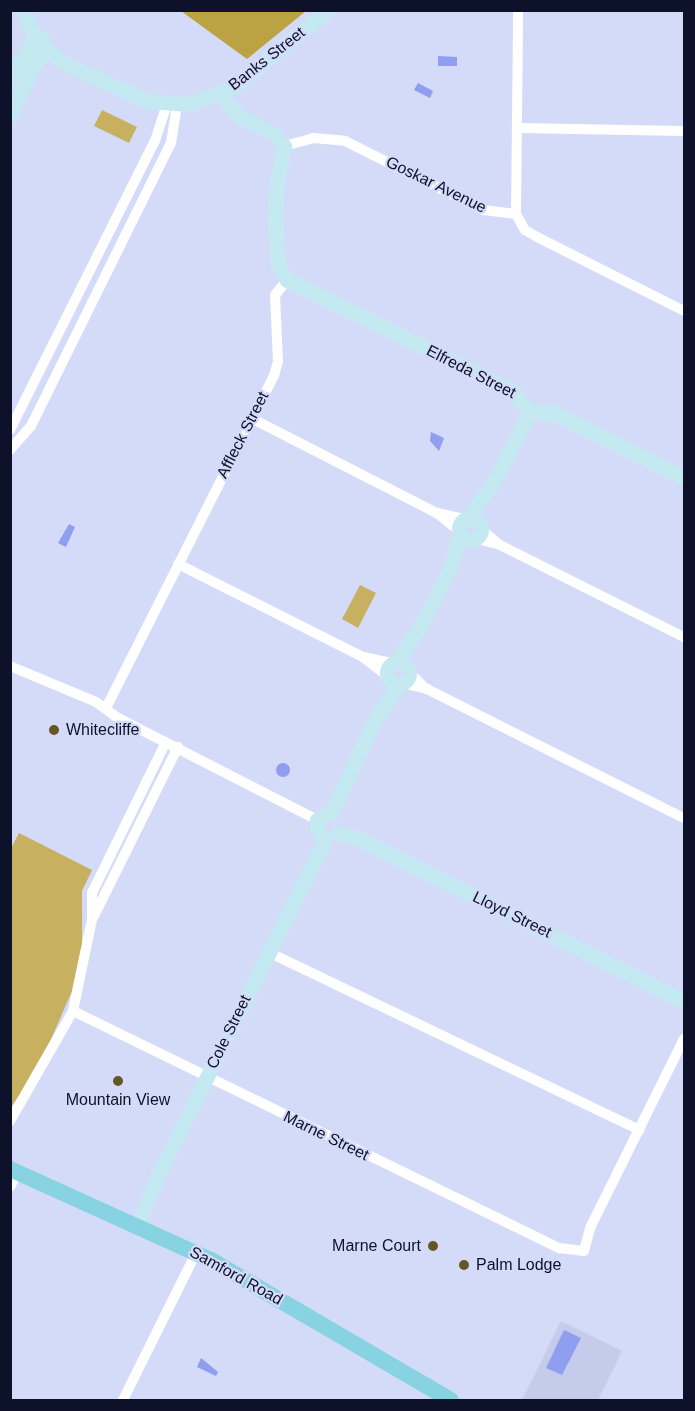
<!DOCTYPE html>
<html>
<head>
<meta charset="utf-8">
<style>
	body { margin:0 }
	#map { position:relative; width:695px; height:1411px; overflow:hidden; background:#d4dbf8; font-family:Helvetica,sans-serif }
	div>[style] { position:absolute }
	.built>* { inset:0; background:#c4cbeb }
	.green>* { inset:0; background:#c7b161 }
	.forest>* { inset:0; background:#bba242 }
	.water>* { inset:0; background:#8f9eee }
	.round { border-radius:50% }
	.street>* { height:10px; margin:-5px; padding:0 5px; transform-origin:5px; border-radius:5px; background:#fff }
	.secondary>* { height:15px; margin:-7.5px; padding:0 7.5px; transform-origin:7.5px; border-radius:7.5px; background:#c4e9f1 }
	.secondary>.ring { margin:-7.5px; padding:0; box-sizing:content-box; background:none; border:15px solid #c4e9f1; border-radius:50% }
	.primary>* { height:16px; margin:-8px; padding:0 8px; transform-origin:8px; border-radius:8px; background:#88d3e2 }
	.dots>* { width:16px; height:16px; translate:-50% -50%; box-sizing:border-box; border:3px solid #d4dbf8; border-radius:50% }
	span { translate:-50% -50%; white-space:nowrap; text-align:center; line-height:1.15; -webkit-text-stroke:4.5px #d4dbf8; paint-order:stroke }
	.street-label { font-size:16px; color:#0d1129 }
	.poi-label { font-size:16px; color:#0d1129 }
	.left { translate:0 -50%; text-align:left }
	.right { translate:-100% -50%; text-align:right }
	.frame { position:absolute; inset:0; border:12px solid #0d1129; pointer-events:none }
</style>
</head>
<body>
<div id="map">
	<div class="built">
		<div style="clip-path:polygon(561px 1321px,622px 1351px,598px 1400px,522px 1400px)"></div>
	</div>
	<div class="green">
		<div style="clip-path:polygon(102px 110px,137px 127px,129px 143px,94px 126px)"></div>
		<div style="clip-path:polygon(360px 585px,376px 593px,358px 628px,342px 619px)"></div>
		<div style="clip-path:polygon(19px 833px,92px 870px,82px 891px,82px 945px,72px 991px,39px 1067px,11px 1107px,10px 850px)"></div>
	</div>
	<div class="forest">
		<div style="clip-path:polygon(181px 11px,306px 11px,247px 59px)"></div>
	</div>
	<div class="water">
		<div style="clip-path:polygon(438px 56px,457px 57px,457px 66px,438px 66px)"></div>
		<div style="clip-path:polygon(418px 83px,433px 91px,430px 98px,414px 90px)"></div>
		<div style="clip-path:polygon(431px 432px,444px 438px,439px 451px,430px 441px)"></div>
		<div style="clip-path:polygon(69px 524px,75px 527px,66px 547px,58px 543px)"></div>
		<div class="round" style="left:276px;top:763px;width:14px;height:14px"></div>
		<div style="clip-path:polygon(564px 1330px,581px 1338px,562px 1375px,546px 1368px)"></div>
		<div style="clip-path:polygon(201px 1358px,218px 1372px,216px 1376px,197px 1367px)"></div>
	</div>
	<div class="street">
		<div style="left:519px;top:128px;width:165px;rotate:1deg"></div>
		<div style="left:284px;top:146px;width:30px;rotate:-15deg"></div>
		<div style="left:313px;top:138px;width:32px;rotate:5deg"></div>
		<div style="left:345px;top:141px;width:154px;rotate:26.6deg"></div>
		<div style="left:483px;top:210px;width:33px;rotate:7deg"></div>
		<div style="left:516px;top:214px;width:18px;rotate:61deg"></div>
		<div style="left:525px;top:230px;width:14px;rotate:30deg"></div>
		<div style="left:537px;top:237px;width:165px;rotate:26.7deg"></div>
		<div style="left:516px;top:214px;width:204px;rotate:-89.4deg"></div>
		<div style="left:251px;top:418px;width:209px;rotate:27.1deg"></div>
		<div style="left:437px;top:513px;width:29px;rotate:12deg"></div>
		<div style="left:10px;top:430px;width:323px;rotate:-63.4deg"></div>
		<div style="left:155px;top:141px;width:39px;rotate:-72deg"></div>
		<div style="left:10px;top:450px;width:32px;rotate:-49deg"></div>
		<div style="left:31px;top:426px;width:316px;rotate:-63.7deg"></div>
		<div style="left:171px;top:143px;width:39px;rotate:-81deg"></div>
		<div style="left:437px;top:513px;width:28px;rotate:39deg"></div>
		<div style="left:481px;top:529px;width:23px;rotate:41deg"></div>
		<div style="left:476px;top:539px;width:23px;rotate:13deg"></div>
		<div style="left:498px;top:544px;width:208px;rotate:26.6deg"></div>
		<div style="left:178px;top:564px;width:207px;rotate:26.7deg"></div>
		<div style="left:363px;top:657px;width:29px;rotate:38deg"></div>
		<div style="left:364px;top:657px;width:29px;rotate:12deg"></div>
		<div style="left:10px;top:666px;width:93px;rotate:22.7deg"></div>
		<div style="left:96px;top:702px;width:27px;rotate:36deg"></div>
		<div style="left:118px;top:718px;width:224px;rotate:27.1deg"></div>
		<div style="left:409px;top:672px;width:24px;rotate:45deg"></div>
		<div style="left:402px;top:683px;width:26px;rotate:13deg"></div>
		<div style="left:427px;top:689px;width:288px;rotate:26.7deg"></div>
		<div style="left:106px;top:708px;width:372px;rotate:-63.2deg"></div>
		<div style="left:274px;top:376px;width:16px;rotate:-75deg"></div>
		<div style="left:278px;top:361px;width:66px;rotate:-92.6deg"></div>
		<div style="left:275px;top:295px;width:19px;rotate:-51deg"></div>
		<div style="left:94px;top:916px;width:189px;rotate:-63.6deg"></div>
		<div style="left:268px;top:952px;width:412px;rotate:25.6deg"></div>
		<div style="left:73px;top:1011px;width:541px;rotate:26deg"></div>
		<div style="left:559px;top:1248px;width:25px;rotate:7deg"></div>
		<div style="left:584px;top:1251px;width:24px;rotate:-75deg"></div>
		<div style="left:590px;top:1228px;width:211px;rotate:-63.6deg"></div>
		<div style="left:10px;top:1121px;width:127px;rotate:-60.2deg"></div>
		<div style="left:73px;top:1011px;width:94px;rotate:-78.3deg"></div>
		<div style="left:92px;top:919px;width:26px;rotate:-90deg"></div>
		<div style="left:92px;top:893px;width:168px;rotate:-63.9deg"></div>
		<div style="left:10px;top:1187px;width:16px;rotate:-63deg"></div>
		<div style="left:123px;top:1400px;width:164px;rotate:-63.6deg"></div>
	</div>
	<div class="secondary">
		<div style="left:24px;top:10px;width:31px;rotate:69deg"></div>
		<div style="left:35px;top:39px;width:35px;rotate:40deg"></div>
		<div style="left:62px;top:62px;width:94px;rotate:24.6deg"></div>
		<div style="left:147px;top:101px;width:43px;rotate:4deg"></div>
		<div style="left:190px;top:104px;width:47px;rotate:-21.1deg"></div>
		<div style="left:234px;top:87px;width:122px;rotate:-39.3deg"></div>
		<div style="left:10px;top:79px;width:42px;rotate:-58.6deg"></div>
		<div style="left:32px;top:43px;width:11px;rotate:-22deg"></div>
		<div style="left:220px;top:95px;width:28px;rotate:48deg"></div>
		<div style="left:239px;top:116px;width:39px;rotate:27deg"></div>
		<div style="left:274px;top:134px;width:16px;rotate:50deg"></div>
		<div style="left:284px;top:146px;width:43px;rotate:100.8deg"></div>
		<div style="left:276px;top:188px;width:33px;rotate:92deg"></div>
		<div style="left:275px;top:221px;width:43px;rotate:86deg"></div>
		<div style="left:278px;top:264px;width:18px;rotate:61deg"></div>
		<div style="left:287px;top:280px;width:250px;rotate:26.1deg"></div>
		<div style="left:512px;top:390px;width:28px;rotate:51deg"></div>
		<div style="left:10px;top:115px;width:52px;rotate:-64.9deg"></div>
		<div style="left:32px;top:68px;width:21px;rotate:-53deg"></div>
		<div style="left:530px;top:412px;width:24px;rotate:2deg"></div>
		<div style="left:554px;top:413px;width:145px;rotate:26.6deg"></div>
		<div class="ring" style="left:459px;top:518px;width:7px;height:7px"></div>
		<div style="left:468px;top:518px;width:45px;rotate:-54.9deg"></div>
		<div style="left:494px;top:481px;width:78px;rotate:-62.4deg"></div>
		<div class="ring" style="left:387px;top:662px;width:7px;height:7px"></div>
		<div style="left:396px;top:662px;width:45px;rotate:-56deg"></div>
		<div style="left:421px;top:625px;width:64px;rotate:-63deg"></div>
		<div style="left:450px;top:568px;width:35px;rotate:-74deg"></div>
		<div style="left:331px;top:813px;width:107px;rotate:-64.6deg"></div>
		<div style="left:377px;top:716px;width:39px;rotate:-54deg"></div>
		<div style="left:338px;top:833px;width:23px;rotate:15deg"></div>
		<div style="left:360px;top:839px;width:362px;rotate:26.6deg"></div>
		<div style="left:325px;top:840px;width:14px;rotate:-126deg"></div>
		<div style="left:317px;top:829px;width:9px;rotate:-90deg"></div>
		<div style="left:317px;top:820px;width:16px;rotate:-27deg"></div>
		<div style="left:137px;top:1226px;width:55px;rotate:-67.6deg"></div>
		<div style="left:158px;top:1175px;width:374px;rotate:-63.5deg"></div>
	</div>
	<div class="primary">
		<div style="left:10px;top:1169px;width:221px;rotate:24.4deg"></div>
		<div style="left:211px;top:1260px;width:278px;rotate:30.3deg"></div>
	</div>
	<div class="dots">
		<div style="left:54px;top:730px;background:#655724"></div>
		<div style="left:118px;top:1081px;background:#655724"></div>
		<div style="left:433px;top:1246px;background:#655724"></div>
		<div style="left:464px;top:1265px;background:#655724"></div>
	</div>
	<div class="street-label">
		<span style="left:267px;top:59px;rotate:-38deg">Banks Street</span>
		<span style="left:436px;top:185px;rotate:26deg">Goskar Avenue</span>
		<span style="left:471px;top:372px;rotate:27deg">Elfreda Street</span>
		<span style="left:243px;top:435px;rotate:-63deg">Affleck Street</span>
		<span style="left:512px;top:915px;rotate:26deg">Lloyd Street</span>
		<span style="left:229px;top:1032px;rotate:-64deg">Cole Street</span>
		<span style="left:326px;top:1136px;rotate:26deg">Marne Street</span>
		<span style="left:236px;top:1276px;rotate:29deg">Samford Road</span>
	</div>
	<div class="poi-label">
		<span class="left" style="left:66px;top:730px">Whitecliffe</span>
		<span style="left:118px;top:1100px">Mountain View</span>
		<span class="right" style="left:421px;top:1246px">Marne Court</span>
		<span class="left" style="left:476px;top:1265px">Palm Lodge</span>
	</div>
	<div class="frame"></div>
</div>
</body>
</html>
